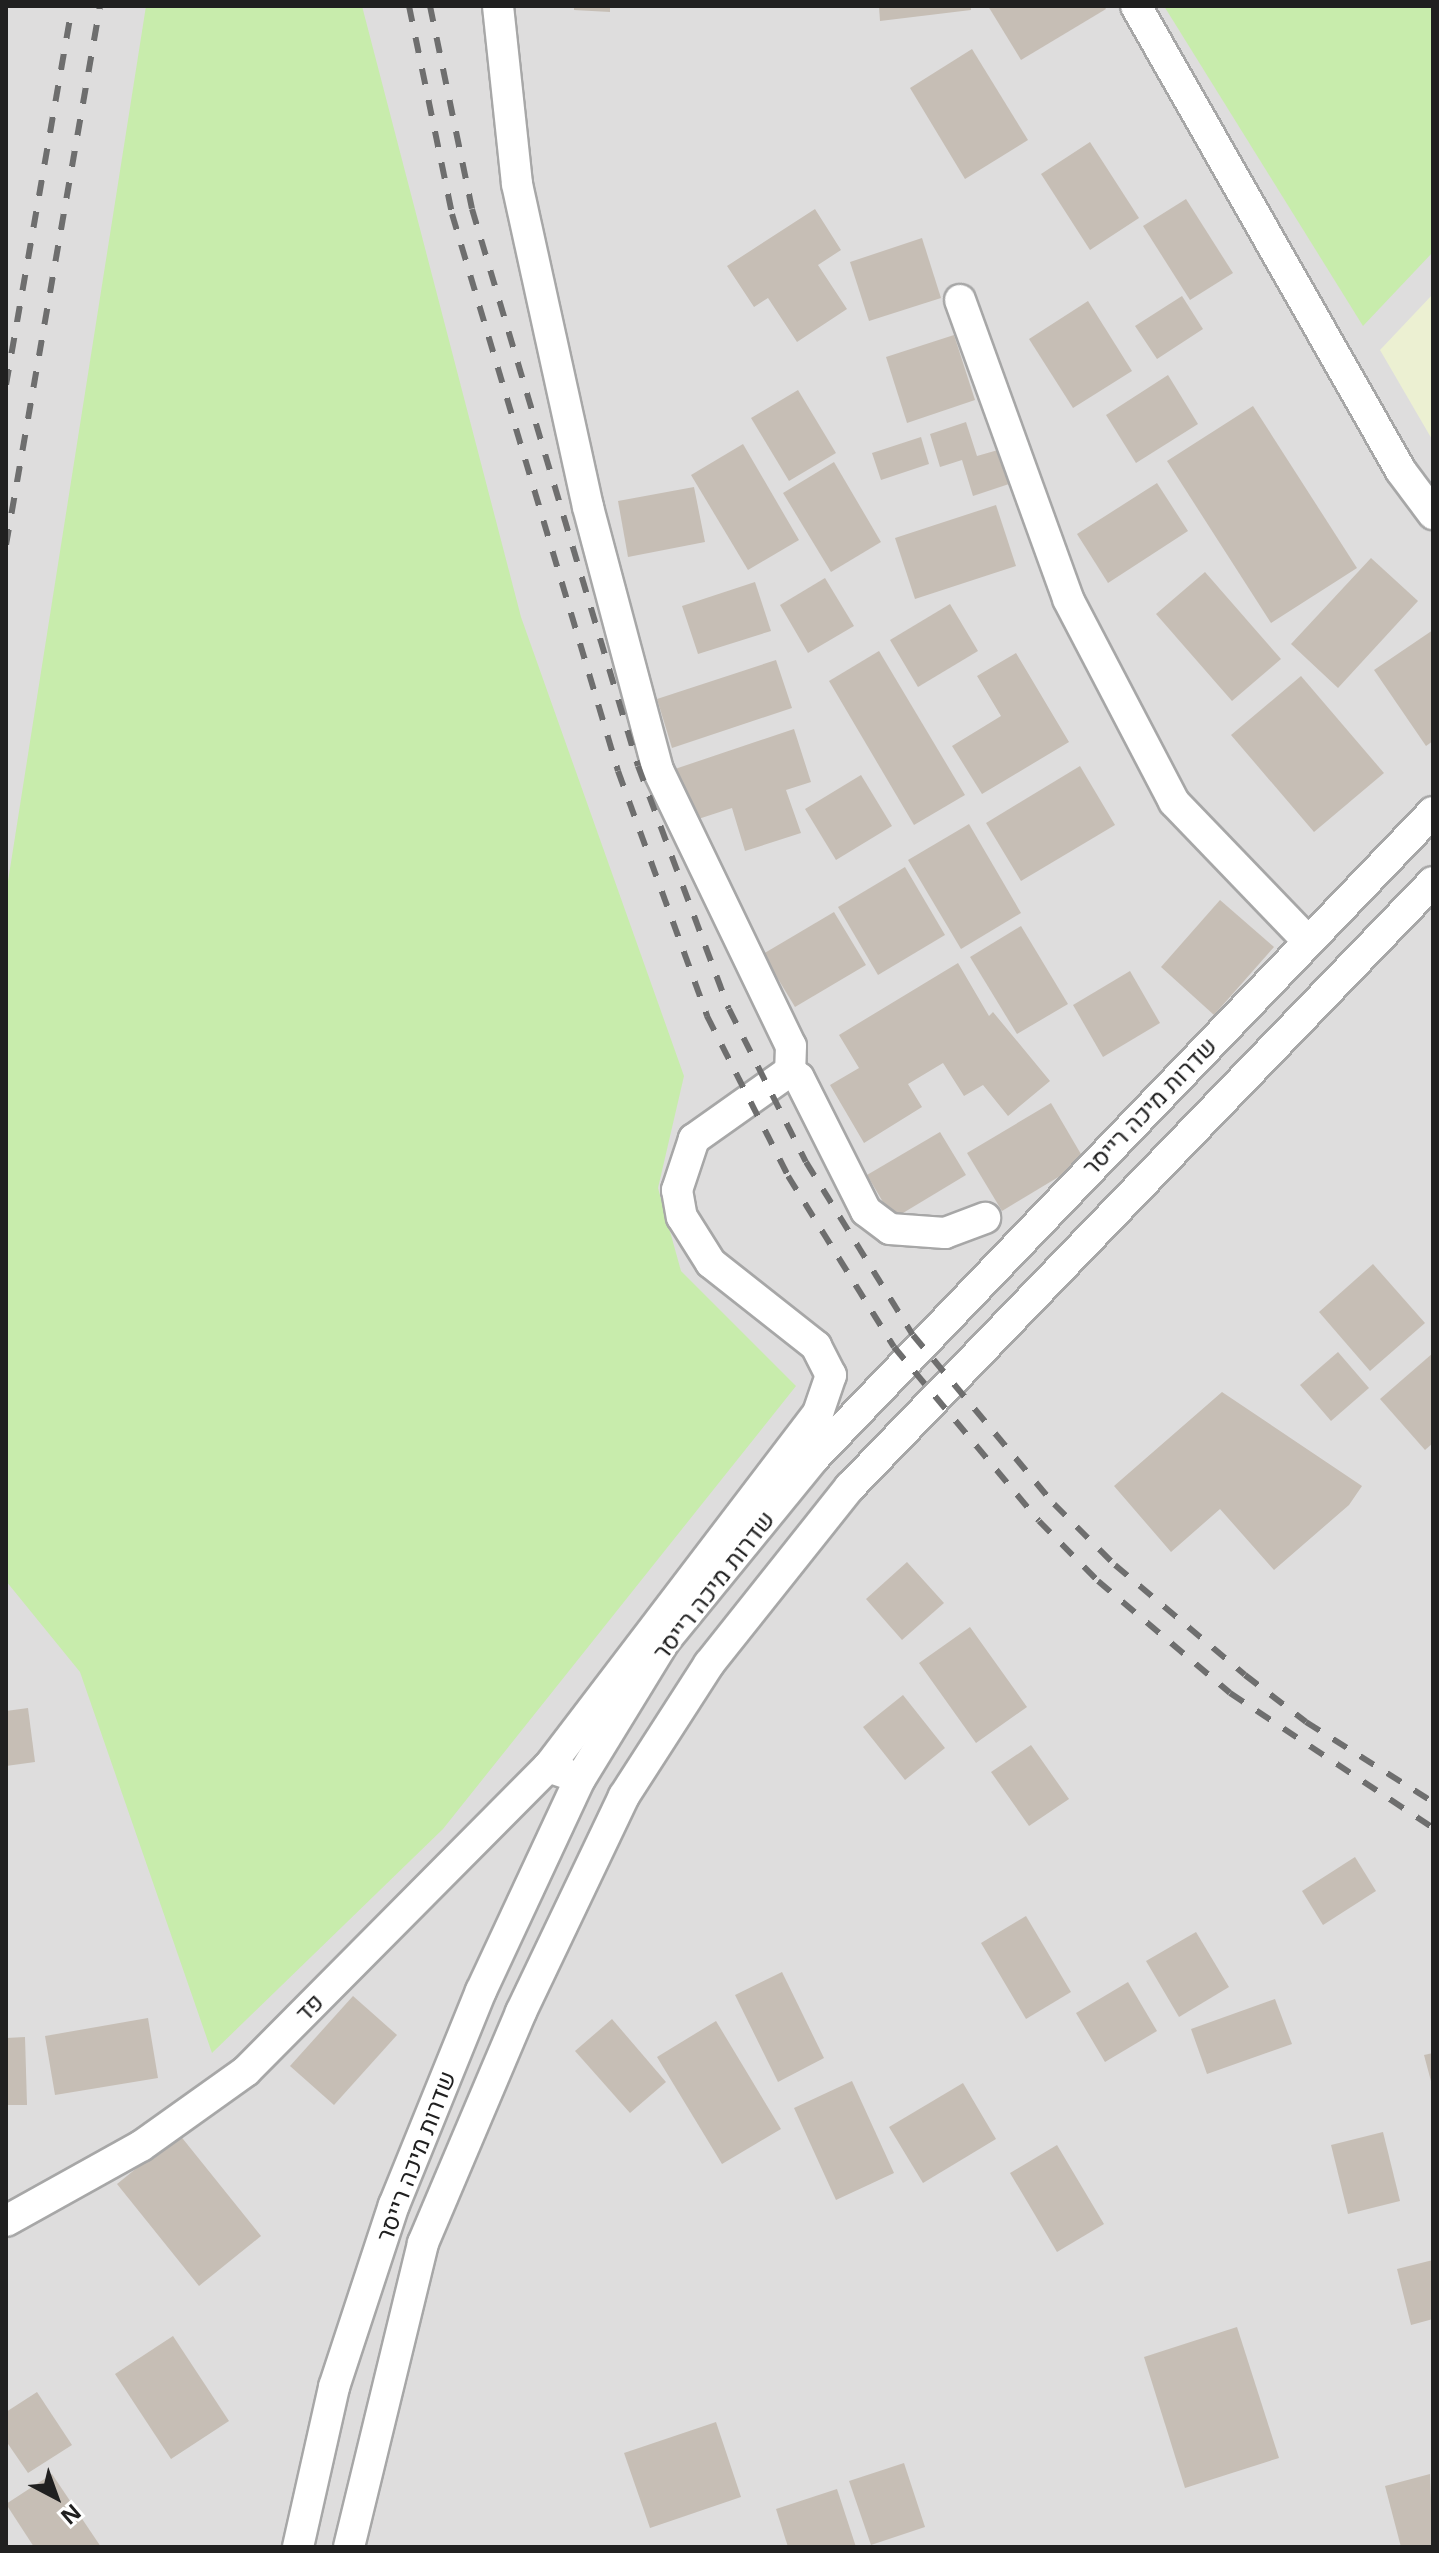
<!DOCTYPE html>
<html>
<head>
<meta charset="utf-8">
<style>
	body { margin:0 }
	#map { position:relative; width:1439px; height:2553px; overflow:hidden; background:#f1eee6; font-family:"Noto Sans",Heebo,sans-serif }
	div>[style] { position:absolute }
	.residential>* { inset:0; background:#dedddd }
	.farmland>* { inset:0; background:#ecf0d2 }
	.grass>* { inset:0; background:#c8ecac }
	.building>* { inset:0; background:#c6beb5 }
	.roads { filter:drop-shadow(2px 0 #a7a7a7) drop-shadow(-2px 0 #a7a7a7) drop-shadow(0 2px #a7a7a7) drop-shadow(0 -2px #a7a7a7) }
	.minor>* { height:30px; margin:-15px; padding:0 15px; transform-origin:15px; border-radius:15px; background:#fff }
	.rail>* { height:6px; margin-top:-3px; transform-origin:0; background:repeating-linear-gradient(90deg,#6e6e6e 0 16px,transparent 0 32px) }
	span { translate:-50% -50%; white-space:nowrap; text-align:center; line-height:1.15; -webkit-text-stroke:6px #fff; paint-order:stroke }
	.street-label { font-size:24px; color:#202020 }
	.frame { position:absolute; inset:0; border:8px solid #202020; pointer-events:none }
	.north { position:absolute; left:16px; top:2457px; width:80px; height:80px; -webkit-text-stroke:6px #fff; paint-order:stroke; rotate:139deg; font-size:22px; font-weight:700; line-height:32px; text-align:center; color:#202020 }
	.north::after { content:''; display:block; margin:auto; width:28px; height:36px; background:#202020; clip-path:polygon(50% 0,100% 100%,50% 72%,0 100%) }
</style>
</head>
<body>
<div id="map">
	<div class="residential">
		<div style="clip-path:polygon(6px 6px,1433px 6px,1433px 2547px,6px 2547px)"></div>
	</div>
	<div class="farmland">
		<div style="clip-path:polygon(1433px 294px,1433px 441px,1380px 350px)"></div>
	</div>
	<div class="grass">
		<div style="clip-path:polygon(146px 6px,362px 6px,521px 617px,684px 1076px,658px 1188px,681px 1271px,796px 1386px,443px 1829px,212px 2053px,80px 1672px,6px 1581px,6px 894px)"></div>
		<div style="clip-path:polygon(1164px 6px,1433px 6px,1433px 252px,1363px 326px)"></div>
	</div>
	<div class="building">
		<div style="clip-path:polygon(574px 6px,610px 6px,610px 12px,574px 10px)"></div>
		<div style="clip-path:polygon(879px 6px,971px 6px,971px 10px,880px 21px)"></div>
		<div style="clip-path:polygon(988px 6px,1104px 6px,1106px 9px,1021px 60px)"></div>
		<div style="clip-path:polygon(972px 49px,1028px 140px,965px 179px,910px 88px)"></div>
		<div style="clip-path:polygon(1090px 142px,1139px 218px,1090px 250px,1041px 174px)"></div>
		<div style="clip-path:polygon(1186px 199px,1233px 273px,1190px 300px,1143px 226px)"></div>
		<div style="clip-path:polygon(815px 209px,841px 250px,818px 265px,847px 309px,797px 342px,768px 298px,754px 307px,727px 266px)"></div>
		<div style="clip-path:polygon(922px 238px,941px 298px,869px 321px,850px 262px)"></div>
		<div style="clip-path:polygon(1182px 296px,1203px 329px,1157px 359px,1135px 326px)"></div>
		<div style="clip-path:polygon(1088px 301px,1132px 371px,1073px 408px,1029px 339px)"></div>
		<div style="clip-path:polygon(954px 335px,975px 400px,907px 423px,886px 357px)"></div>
		<div style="clip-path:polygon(1168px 375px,1198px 424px,1136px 463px,1106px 415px)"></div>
		<div style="clip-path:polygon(798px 390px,836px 453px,789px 481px,751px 418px)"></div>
		<div style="clip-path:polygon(1253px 406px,1357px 568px,1271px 623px,1167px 461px)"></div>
		<div style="clip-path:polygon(966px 422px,977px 456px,998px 450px,1009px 484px,973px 496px,962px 460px,940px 467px,930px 434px)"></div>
		<div style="clip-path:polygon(921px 437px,929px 464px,881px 480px,872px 453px)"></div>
		<div style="clip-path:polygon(743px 444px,799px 540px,748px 570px,691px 475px)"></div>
		<div style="clip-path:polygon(834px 462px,881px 542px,831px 572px,783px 493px)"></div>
		<div style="clip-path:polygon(1157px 483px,1188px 531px,1108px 583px,1077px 534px)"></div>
		<div style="clip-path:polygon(694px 487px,705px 542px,628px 557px,618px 501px)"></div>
		<div style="clip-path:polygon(996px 505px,1016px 566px,915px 599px,895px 538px)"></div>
		<div style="clip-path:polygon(1371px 558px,1418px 601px,1338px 688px,1291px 644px)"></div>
		<div style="clip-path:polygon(1205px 572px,1281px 659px,1232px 701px,1156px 614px)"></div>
		<div style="clip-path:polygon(825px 578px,854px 626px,808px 653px,780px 605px)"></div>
		<div style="clip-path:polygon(755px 582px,771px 631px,698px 654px,682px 606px)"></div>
		<div style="clip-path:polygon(950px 604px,978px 651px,918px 687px,890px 640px)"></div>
		<div style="clip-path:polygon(1433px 630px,1433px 741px,1426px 746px,1374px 670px)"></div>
		<div style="clip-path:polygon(879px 651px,965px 795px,914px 825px,829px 681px)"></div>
		<div style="clip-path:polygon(1016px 653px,1069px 742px,982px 794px,952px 746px,1001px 716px,977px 676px)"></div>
		<div style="clip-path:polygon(776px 660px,792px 708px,672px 748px,657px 699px)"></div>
		<div style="clip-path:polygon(1301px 676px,1384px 773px,1314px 832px,1231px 735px)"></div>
		<div style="clip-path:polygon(794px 729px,811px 782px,786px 790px,801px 833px,745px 851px,732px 808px,686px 823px,669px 771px)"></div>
		<div style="clip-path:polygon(1080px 766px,1115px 825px,1021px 881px,986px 823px)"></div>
		<div style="clip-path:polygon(861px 775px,892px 826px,836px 860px,805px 809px)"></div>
		<div style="clip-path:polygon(969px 824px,1021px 913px,961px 949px,908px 860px)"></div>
		<div style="clip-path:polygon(905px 867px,945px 935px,878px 975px,838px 907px)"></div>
		<div style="clip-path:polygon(1220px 900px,1274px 947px,1214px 1015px,1161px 967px)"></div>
		<div style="clip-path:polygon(834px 912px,866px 965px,795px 1007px,763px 954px)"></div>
		<div style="clip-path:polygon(1021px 926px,1068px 1004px,1017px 1034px,970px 957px)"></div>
		<div style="clip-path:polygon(958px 963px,989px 1016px,993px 1012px,1050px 1081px,1008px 1116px,983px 1085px,964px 1096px,943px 1063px,908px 1084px,922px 1107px,864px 1143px,830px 1085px,859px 1068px,839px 1035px)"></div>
		<div style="clip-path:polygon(1130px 971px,1160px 1023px,1103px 1057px,1073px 1005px)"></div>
		<div style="clip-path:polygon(1051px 1103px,1085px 1161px,1002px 1211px,967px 1153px)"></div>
		<div style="clip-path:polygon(940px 1132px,966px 1175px,893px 1219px,867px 1175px)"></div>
		<div style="clip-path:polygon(1373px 1264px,1425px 1323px,1370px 1371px,1319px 1312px)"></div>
		<div style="clip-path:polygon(1338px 1352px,1369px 1388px,1331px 1421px,1300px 1385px)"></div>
		<div style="clip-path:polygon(1433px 1353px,1433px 1443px,1425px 1450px,1380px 1399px)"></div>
		<div style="clip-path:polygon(1222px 1392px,1362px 1486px,1349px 1505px,1274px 1570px,1220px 1509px,1171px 1552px,1114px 1486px)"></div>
		<div style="clip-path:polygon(907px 1562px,944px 1603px,902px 1640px,866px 1599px)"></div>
		<div style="clip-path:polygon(970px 1627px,1027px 1707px,976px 1743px,919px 1663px)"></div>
		<div style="clip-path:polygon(903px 1695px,945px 1748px,905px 1780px,863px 1727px)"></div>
		<div style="clip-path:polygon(28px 1708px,35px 1762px,6px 1766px,6px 1711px)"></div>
		<div style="clip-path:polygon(1031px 1745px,1069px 1799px,1029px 1826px,991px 1772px)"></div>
		<div style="clip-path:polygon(1355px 1857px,1376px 1891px,1323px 1925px,1302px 1891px)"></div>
		<div style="clip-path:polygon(1026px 1916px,1071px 1992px,1026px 2019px,981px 1943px)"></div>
		<div style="clip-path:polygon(1196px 1932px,1229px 1987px,1179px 2017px,1146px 1961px)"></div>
		<div style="clip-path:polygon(782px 1972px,824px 2058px,778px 2082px,735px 1995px)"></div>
		<div style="clip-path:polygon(1128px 1982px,1157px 2031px,1105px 2062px,1076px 2013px)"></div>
		<div style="clip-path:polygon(353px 1996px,397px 2035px,334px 2105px,290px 2066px)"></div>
		<div style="clip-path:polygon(1275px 1999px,1292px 2044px,1207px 2074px,1191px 2029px)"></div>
		<div style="clip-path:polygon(148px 2018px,158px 2078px,55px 2095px,45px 2036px)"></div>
		<div style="clip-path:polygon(612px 2019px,666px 2082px,630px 2113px,575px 2051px)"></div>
		<div style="clip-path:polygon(716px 2021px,781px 2129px,722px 2164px,657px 2057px)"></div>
		<div style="clip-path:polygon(25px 2037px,27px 2105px,6px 2105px,6px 2038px)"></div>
		<div style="clip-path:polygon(1433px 2053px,1433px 2085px,1432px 2085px,1424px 2055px)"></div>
		<div style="clip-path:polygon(852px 2081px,894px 2173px,836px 2200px,794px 2108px)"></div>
		<div style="clip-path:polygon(963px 2083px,996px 2139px,923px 2183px,889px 2127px)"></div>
		<div style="clip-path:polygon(1383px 2132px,1400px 2201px,1348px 2214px,1331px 2145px)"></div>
		<div style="clip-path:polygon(179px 2134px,261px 2236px,199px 2286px,117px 2184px)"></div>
		<div style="clip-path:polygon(1057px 2145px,1104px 2224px,1057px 2252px,1010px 2173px)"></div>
		<div style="clip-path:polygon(1433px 2260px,1433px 2319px,1411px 2325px,1397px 2269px)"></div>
		<div style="clip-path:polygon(1237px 2327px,1279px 2458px,1185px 2488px,1144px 2357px)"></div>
		<div style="clip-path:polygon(173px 2336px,229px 2421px,171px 2459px,115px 2374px)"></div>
		<div style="clip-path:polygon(37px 2392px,72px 2445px,28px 2473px,6px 2441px,6px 2412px)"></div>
		<div style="clip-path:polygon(716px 2422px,741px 2497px,650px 2528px,624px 2453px)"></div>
		<div style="clip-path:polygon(904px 2463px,925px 2527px,871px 2545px,849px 2481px)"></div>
		<div style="clip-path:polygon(52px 2474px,101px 2547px,34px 2547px,6px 2504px)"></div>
		<div style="clip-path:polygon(1430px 2474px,1433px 2547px,1401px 2547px,1385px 2486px)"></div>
		<div style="clip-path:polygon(837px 2489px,856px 2547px,788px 2547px,776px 2509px)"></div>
	</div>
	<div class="roads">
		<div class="minor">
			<div style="left:498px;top:6px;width:179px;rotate:83.9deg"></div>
			<div style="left:517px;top:184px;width:331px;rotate:77.6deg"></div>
			<div style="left:588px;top:507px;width:272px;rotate:75.1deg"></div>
			<div style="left:658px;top:770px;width:306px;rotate:64.3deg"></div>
			<div style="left:791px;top:1046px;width:25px;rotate:92deg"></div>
			<div style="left:790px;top:1071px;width:118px;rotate:144.7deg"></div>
			<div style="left:694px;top:1139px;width:54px;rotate:108.4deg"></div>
			<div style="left:677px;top:1190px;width:27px;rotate:80deg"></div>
			<div style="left:682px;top:1217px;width:54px;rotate:57.8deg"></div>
			<div style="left:711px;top:1263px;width:134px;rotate:38.3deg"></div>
			<div style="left:816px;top:1346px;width:33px;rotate:63deg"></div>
			<div style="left:831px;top:1375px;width:40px;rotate:108.9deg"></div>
			<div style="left:818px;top:1413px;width:445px;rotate:127.3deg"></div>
			<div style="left:1136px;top:6px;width:535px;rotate:60.32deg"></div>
			<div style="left:1401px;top:471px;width:54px;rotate:53.3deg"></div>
			<div style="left:960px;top:300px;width:318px;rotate:70.1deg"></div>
			<div style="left:1068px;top:599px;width:229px;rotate:62.4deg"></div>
			<div style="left:1174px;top:802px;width:192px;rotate:46.1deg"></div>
			<div style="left:790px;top:1071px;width:11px;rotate:38deg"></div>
			<div style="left:799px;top:1078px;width:149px;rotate:63.3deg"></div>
			<div style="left:866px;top:1211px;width:30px;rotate:37deg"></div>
			<div style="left:890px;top:1229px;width:55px;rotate:4.2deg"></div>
			<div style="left:945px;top:1233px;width:43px;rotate:-20.6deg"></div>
			<div style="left:6px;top:2221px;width:154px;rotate:-29.1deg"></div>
			<div style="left:141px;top:2146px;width:129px;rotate:-35.5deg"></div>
			<div style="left:246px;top:2071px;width:429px;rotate:-45.2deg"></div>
			<div style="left:548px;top:1767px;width:18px;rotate:19deg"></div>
			<div style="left:298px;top:2547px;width:164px;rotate:-77.3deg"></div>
			<div style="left:334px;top:2387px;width:192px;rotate:-71.8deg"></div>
			<div style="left:394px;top:2205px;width:231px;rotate:-67.9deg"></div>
			<div style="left:481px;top:1991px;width:234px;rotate:-65deg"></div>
			<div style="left:580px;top:1779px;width:161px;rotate:-58.5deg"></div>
			<div style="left:664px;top:1642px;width:236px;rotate:-50.8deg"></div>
			<div style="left:813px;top:1459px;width:896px;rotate:-46.22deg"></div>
			<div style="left:349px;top:2547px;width:313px;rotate:-76.3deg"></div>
			<div style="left:423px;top:2243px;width:251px;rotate:-67deg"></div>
			<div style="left:521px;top:2012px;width:239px;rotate:-64.5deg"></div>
			<div style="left:624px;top:1796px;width:157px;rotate:-57.2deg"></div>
			<div style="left:709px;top:1664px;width:226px;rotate:-51.5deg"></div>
			<div style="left:850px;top:1487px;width:840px;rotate:-46.06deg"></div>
		</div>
	</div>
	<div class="rail">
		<div style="left:409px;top:6px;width:212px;rotate:78.3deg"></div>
		<div style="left:452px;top:214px;width:581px;rotate:73.4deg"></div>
		<div style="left:618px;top:771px;width:261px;rotate:70deg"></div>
		<div style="left:707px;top:1016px;width:179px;rotate:63.1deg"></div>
		<div style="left:788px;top:1176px;width:201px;rotate:58.2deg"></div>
		<div style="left:894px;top:1347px;width:226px;rotate:50.2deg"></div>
		<div style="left:1039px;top:1521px;width:84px;rotate:45.5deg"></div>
		<div style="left:1098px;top:1581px;width:173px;rotate:40.3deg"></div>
		<div style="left:1230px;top:1693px;width:244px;rotate:33.6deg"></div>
		<div style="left:430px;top:6px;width:207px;rotate:78.3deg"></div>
		<div style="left:472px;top:209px;width:581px;rotate:73.4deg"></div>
		<div style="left:638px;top:766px;width:259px;rotate:69.5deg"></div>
		<div style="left:729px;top:1009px;width:171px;rotate:63.3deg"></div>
		<div style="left:806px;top:1162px;width:203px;rotate:58.3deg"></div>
		<div style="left:913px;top:1335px;width:220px;rotate:50.2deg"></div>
		<div style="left:1054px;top:1504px;width:86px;rotate:45deg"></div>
		<div style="left:1115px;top:1565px;width:170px;rotate:40.2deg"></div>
		<div style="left:1245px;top:1675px;width:77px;rotate:37.6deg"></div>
		<div style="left:1306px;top:1722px;width:150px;rotate:32.2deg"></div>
		<div style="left:6px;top:385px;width:385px;rotate:-80.1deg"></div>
		<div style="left:6px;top:545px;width:547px;rotate:-80.11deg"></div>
	</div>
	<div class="street-label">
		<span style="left:1149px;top:1106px;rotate:-46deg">שדרות מיכה רייסר</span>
		<span style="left:713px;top:1585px;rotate:-52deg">שדרות מיכה רייסר</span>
		<span style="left:309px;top:2007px;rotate:-45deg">פד</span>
		<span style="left:415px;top:2156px;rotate:-69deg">שדרות מיכה רייסר</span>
	</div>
	<div class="frame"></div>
	<div class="north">N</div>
</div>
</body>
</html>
